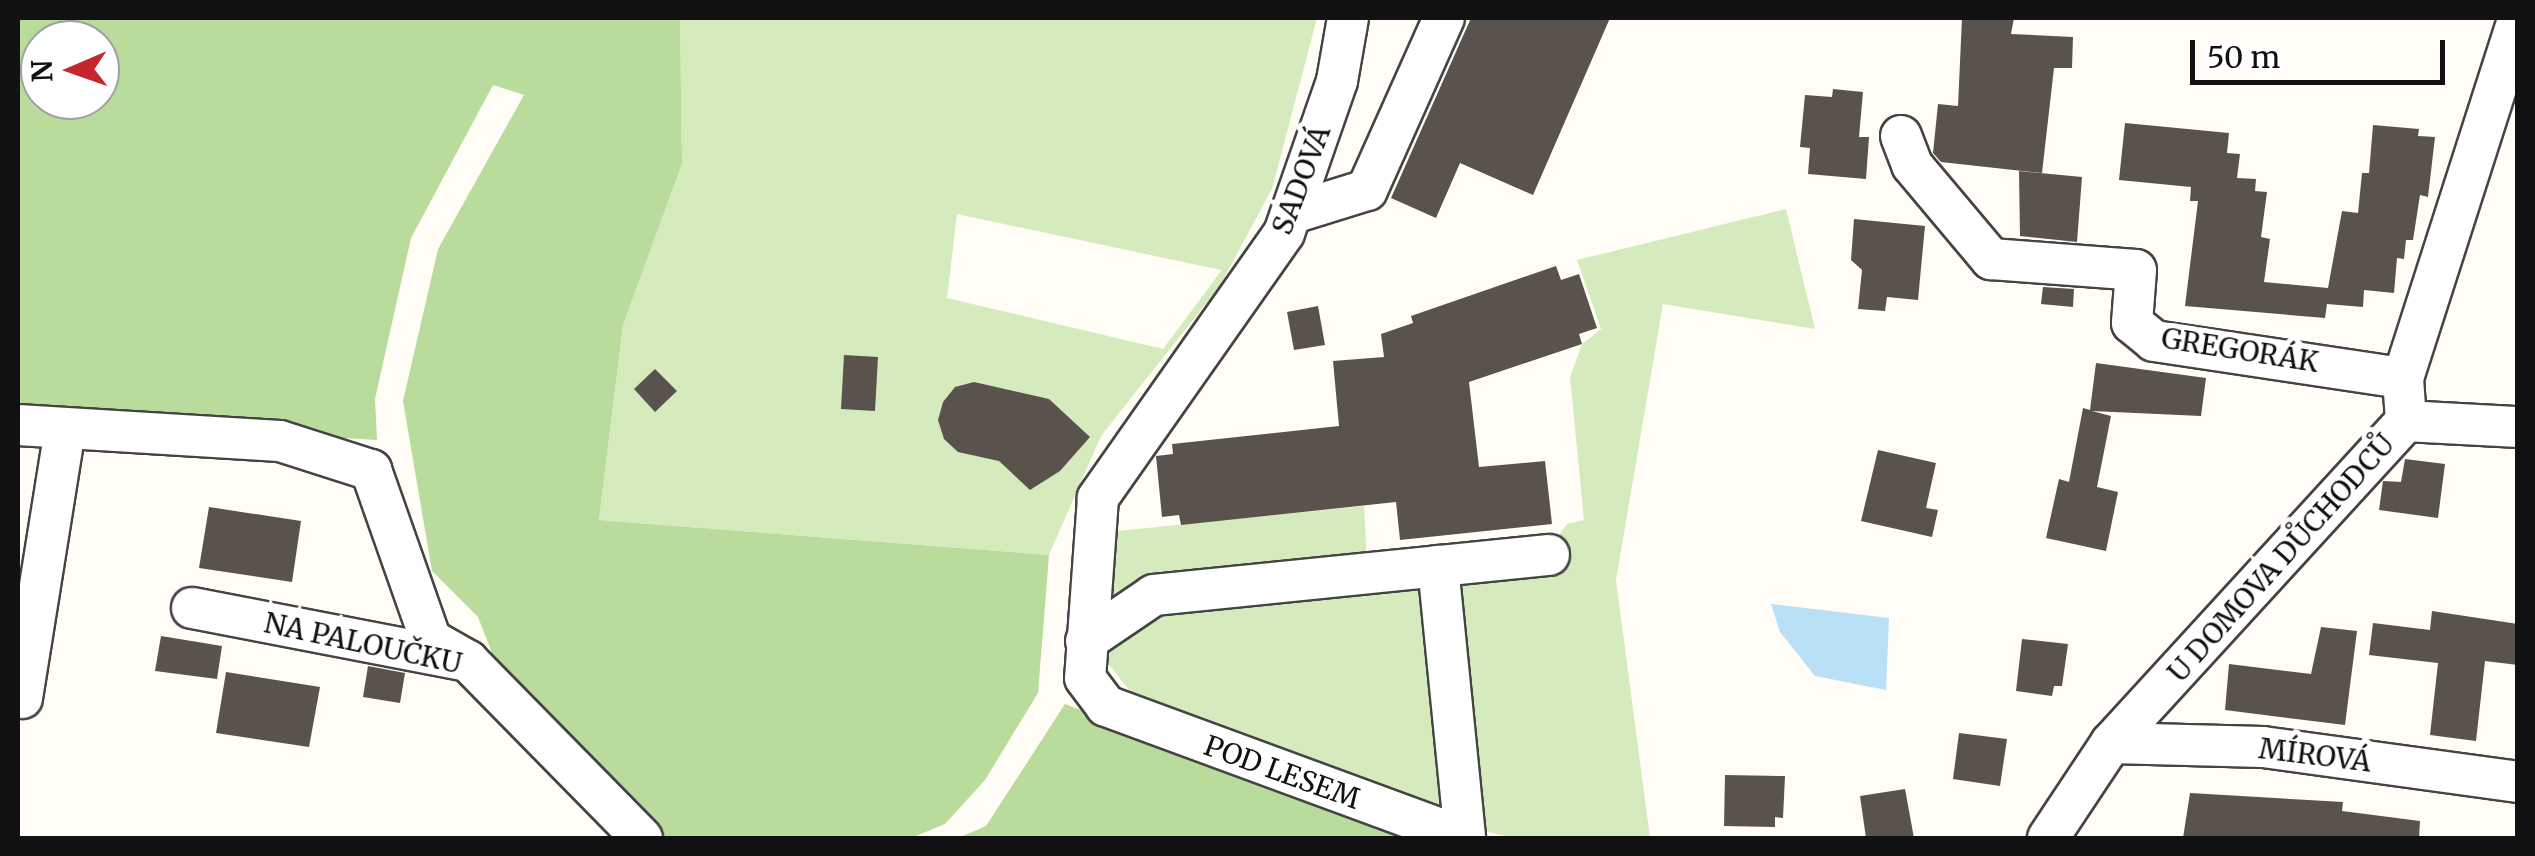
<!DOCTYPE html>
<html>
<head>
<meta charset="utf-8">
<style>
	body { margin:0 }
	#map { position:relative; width:2535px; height:856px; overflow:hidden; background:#fffdf5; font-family:Merriweather,serif }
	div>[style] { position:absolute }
	.green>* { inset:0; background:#d5ebbd }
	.forest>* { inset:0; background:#b9dc9c }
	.water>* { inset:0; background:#b9e0f7 }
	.building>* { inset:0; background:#5a524d }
	.roads { filter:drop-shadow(2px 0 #444) drop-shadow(-2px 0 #444) drop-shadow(0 2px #444) drop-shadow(0 -2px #444) }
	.minor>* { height:40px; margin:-20px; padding:0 20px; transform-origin:20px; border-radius:20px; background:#fff }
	span { translate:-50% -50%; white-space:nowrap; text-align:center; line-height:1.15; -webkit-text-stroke:10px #fff; paint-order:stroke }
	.street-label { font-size:28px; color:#111 }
	.frame { position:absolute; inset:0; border:20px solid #111; pointer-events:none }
	.north { position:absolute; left:20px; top:20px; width:100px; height:100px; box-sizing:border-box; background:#fff; border:2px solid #a0a0a0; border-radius:50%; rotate:268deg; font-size:28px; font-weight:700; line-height:40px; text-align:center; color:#111 }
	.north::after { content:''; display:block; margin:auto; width:35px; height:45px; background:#c4262e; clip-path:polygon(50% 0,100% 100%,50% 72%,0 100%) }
	.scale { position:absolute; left:2190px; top:40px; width:255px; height:45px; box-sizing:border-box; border:5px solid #111; border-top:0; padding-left:12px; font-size:30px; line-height:35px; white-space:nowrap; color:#111; -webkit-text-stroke:8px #fff; paint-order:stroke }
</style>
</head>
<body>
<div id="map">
	<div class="green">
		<div style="clip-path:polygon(evenodd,680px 18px,1317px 18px,1272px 189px,1219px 287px,1101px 436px,1049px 555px,599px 520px,623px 325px,682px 164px,680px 18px,957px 214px,1221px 270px,1221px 271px,1163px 349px,947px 298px,957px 214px)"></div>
		<div style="clip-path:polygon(1786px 209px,1815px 329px,1663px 304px,1616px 580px,1650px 838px,1514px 838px,1426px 817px,1136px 699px,1093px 644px,1108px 532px,1364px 506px,1367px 561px,1554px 542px,1567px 524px,1584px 520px,1570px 377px,1582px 344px,1601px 329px,1577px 260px)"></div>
	</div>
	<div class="forest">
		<div style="clip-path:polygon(evenodd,18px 18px,680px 18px,682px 164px,623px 325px,599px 520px,1049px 555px,1038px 693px,985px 780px,945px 824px,911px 838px,664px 838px,495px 661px,478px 617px,432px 571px,403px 401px,438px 249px,524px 95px,493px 85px,411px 238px,375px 399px,377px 440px,18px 418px,18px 18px,40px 40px,100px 40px,100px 100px,40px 100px,40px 40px)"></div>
		<div style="clip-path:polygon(1065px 704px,1418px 838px,958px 838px,986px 826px)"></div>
	</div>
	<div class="water">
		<div style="clip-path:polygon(1771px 604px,1889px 618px,1886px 690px,1815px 676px,1780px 632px)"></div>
	</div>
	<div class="building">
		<div style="clip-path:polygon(1471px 18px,1610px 18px,1533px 195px,1460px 163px,1436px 218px,1391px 198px)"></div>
		<div style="clip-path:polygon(1962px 18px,2014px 18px,2011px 34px,2073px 37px,2072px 68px,2054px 68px,2042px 173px,1941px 162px,1933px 153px,1938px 104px,1958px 106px)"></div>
		<div style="clip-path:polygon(1833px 89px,1863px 92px,1859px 137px,1869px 137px,1866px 179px,1808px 174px,1810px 148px,1800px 147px,1805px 95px,1832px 97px)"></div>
		<div style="clip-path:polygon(2125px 123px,2229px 133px,2227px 153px,2240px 154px,2237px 178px,2256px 179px,2255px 191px,2267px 192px,2261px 237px,2270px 239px,2264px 282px,2328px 288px,2342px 211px,2358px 213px,2362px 173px,2369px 173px,2373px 125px,2419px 129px,2418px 136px,2435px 137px,2428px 197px,2420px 195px,2413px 240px,2406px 240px,2404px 259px,2397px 258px,2394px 293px,2364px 290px,2363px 307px,2327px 304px,2325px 318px,2185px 306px,2198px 201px,2190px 201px,2191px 187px,2119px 180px)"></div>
		<div style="clip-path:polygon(2019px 171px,2082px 177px,2077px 242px,2020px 236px)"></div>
		<div style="clip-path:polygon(1854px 219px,1925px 226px,1918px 300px,1887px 297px,1885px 311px,1858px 309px,1862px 270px,1851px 260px)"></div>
		<div style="clip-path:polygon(1556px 266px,1561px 280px,1579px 274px,1597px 328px,1579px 334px,1582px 344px,1469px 382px,1479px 467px,1545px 461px,1552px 524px,1400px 540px,1396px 502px,1181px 525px,1179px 515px,1162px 517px,1156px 456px,1173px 454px,1172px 444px,1339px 426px,1333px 361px,1384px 357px,1381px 334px,1413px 323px,1411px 316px)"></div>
		<div style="clip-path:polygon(2043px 287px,2074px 289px,2073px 307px,2041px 304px)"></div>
		<div style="clip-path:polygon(1318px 306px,1325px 345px,1294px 350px,1287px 312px)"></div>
		<div style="clip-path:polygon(844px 355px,878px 357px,875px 411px,841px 409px)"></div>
		<div style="clip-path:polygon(2096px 363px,2206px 378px,2201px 416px,2092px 411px,2111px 416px,2097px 487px,2118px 492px,2106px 551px,2046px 538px,2059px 479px,2069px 482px,2083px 408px,2090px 410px)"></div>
		<div style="clip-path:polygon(655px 369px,677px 391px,655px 412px,634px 389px)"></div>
		<div style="clip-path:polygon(974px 382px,1049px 399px,1090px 437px,1060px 471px,1030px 490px,999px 461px,958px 452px,944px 439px,938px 420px,943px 402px,955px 387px)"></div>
		<div style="clip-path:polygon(1878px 450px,1936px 463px,1926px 508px,1938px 510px,1932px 537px,1861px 521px)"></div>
		<div style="clip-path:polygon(2405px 459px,2445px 464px,2438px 518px,2379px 510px,2383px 481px,2401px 482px)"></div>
		<div style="clip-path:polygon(209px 507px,301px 521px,292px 582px,199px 568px)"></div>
		<div style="clip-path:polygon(2432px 611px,2518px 624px,2518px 665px,2485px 661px,2476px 741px,2430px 735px,2438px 663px,2369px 655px,2373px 623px,2430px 630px)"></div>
		<div style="clip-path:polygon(2321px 627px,2357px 631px,2345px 725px,2225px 710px,2229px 664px,2311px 674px)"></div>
		<div style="clip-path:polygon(161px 636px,222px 646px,217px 679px,155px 671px)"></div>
		<div style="clip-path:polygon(2022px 639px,2068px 644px,2062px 686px,2054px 686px,2052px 696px,2016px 691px)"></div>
		<div style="clip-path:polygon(368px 666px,405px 673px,400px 703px,363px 697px)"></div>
		<div style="clip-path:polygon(226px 672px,320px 687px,309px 747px,216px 733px)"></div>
		<div style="clip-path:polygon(1959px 733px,2007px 739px,2000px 786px,1953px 779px)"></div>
		<div style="clip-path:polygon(1725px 775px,1785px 776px,1783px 818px,1775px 817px,1775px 827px,1724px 826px)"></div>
		<div style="clip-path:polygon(1905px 789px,1914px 838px,1866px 838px,1860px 796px)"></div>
		<div style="clip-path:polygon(2190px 793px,2343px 802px,2342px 811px,2420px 821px,2419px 838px,2183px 838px)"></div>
	</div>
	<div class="roads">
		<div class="minor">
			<div style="left:1348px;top:18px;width:64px;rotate:99.9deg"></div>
			<div style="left:1337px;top:81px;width:161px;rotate:109.2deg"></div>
			<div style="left:1284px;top:233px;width:324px;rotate:125.1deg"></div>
			<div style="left:1098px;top:498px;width:180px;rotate:94.1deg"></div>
			<div style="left:1085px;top:678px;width:35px;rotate:53deg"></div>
			<div style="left:1106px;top:706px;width:382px;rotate:20.2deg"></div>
			<div style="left:1901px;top:136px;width:31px;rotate:69deg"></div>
			<div style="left:1912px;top:165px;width:123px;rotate:50deg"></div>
			<div style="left:1991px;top:259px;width:145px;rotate:4.3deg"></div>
			<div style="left:2136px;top:270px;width:53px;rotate:94.3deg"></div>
			<div style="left:2132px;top:323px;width:28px;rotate:39deg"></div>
			<div style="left:2154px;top:341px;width:252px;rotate:8.5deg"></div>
			<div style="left:1293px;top:213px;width:77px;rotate:-17.3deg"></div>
			<div style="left:1367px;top:190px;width:188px;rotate:-65.9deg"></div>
			<div style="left:2406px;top:421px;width:112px;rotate:3.1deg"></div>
			<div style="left:18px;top:425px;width:262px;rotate:3.5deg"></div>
			<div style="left:280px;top:441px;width:96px;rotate:17.7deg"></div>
			<div style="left:371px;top:470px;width:180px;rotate:70.6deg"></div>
			<div style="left:431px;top:640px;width:43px;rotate:29.6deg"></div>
			<div style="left:1438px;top:566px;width:273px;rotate:84.3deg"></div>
			<div style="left:192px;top:608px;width:281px;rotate:10.9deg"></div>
			<div style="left:468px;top:661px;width:248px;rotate:45.5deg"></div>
			<div style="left:1086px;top:641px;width:82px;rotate:-34.1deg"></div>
			<div style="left:1154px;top:595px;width:397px;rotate:-5.8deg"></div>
			<div style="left:22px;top:698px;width:272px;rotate:-80.9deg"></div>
			<div style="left:2111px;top:743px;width:152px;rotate:1.5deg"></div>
			<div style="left:2263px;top:747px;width:257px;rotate:7.8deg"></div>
			<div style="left:2048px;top:838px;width:114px;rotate:-56.4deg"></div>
			<div style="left:2111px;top:743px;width:437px;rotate:-47.5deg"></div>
			<div style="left:2406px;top:421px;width:43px;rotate:-94deg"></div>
			<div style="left:2403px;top:378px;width:376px;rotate:-72.2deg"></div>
		</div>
	</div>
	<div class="street-label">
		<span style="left:1301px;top:180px;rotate:-69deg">SADOVÁ</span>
		<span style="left:2240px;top:350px;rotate:9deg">GREGORÁK</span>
		<span style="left:2281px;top:558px;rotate:-48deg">U DOMOVA DŮCHODCŮ</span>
		<span style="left:363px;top:643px;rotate:12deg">NA PALOUČKU</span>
		<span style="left:2315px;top:755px;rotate:7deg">MÍROVÁ</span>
		<span style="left:1282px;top:772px;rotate:20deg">POD LESEM</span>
	</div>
	<div class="frame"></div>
	<div class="north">N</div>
	<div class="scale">50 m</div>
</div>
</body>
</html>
